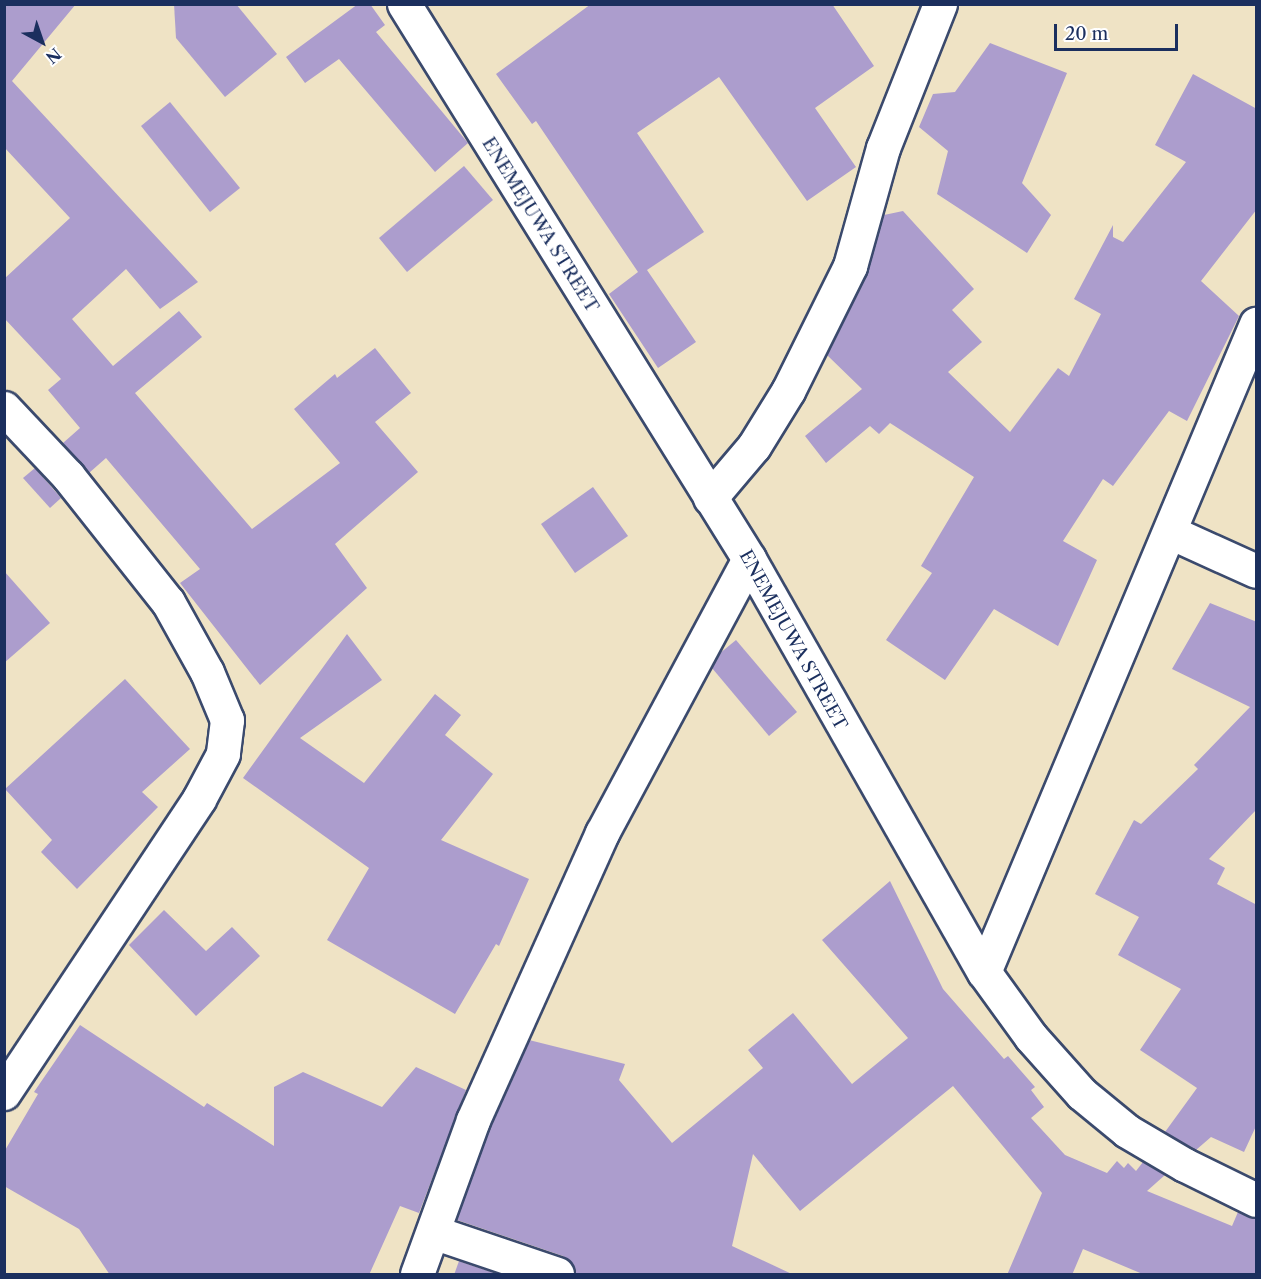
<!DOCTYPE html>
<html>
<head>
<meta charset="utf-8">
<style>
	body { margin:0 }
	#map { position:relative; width:1261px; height:1279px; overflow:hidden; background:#efe3c5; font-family:"Libre Caslon Text",serif }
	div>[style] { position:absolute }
	.building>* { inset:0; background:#ac9dcd }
	.roads { filter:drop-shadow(2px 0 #3b4a6d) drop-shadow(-2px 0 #3b4a6d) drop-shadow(0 2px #3b4a6d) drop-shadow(0 -2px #3b4a6d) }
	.minor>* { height:33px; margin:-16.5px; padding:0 16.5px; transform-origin:16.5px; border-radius:16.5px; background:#fff }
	span { translate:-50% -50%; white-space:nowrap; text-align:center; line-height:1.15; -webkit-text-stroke:6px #fff; paint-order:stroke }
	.street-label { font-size:18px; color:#1b2f5e }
	.frame { position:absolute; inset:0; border:6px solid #1b2f5e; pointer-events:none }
	.north { position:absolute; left:12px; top:12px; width:60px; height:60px; -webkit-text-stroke:4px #fff; paint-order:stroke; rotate:140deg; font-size:16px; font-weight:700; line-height:24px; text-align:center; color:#1b2f5e }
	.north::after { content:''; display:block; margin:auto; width:21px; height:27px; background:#1b2f5e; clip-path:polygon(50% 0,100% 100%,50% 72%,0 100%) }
	.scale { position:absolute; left:1054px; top:24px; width:124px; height:27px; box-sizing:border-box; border:3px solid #1b2f5e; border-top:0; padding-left:8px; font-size:18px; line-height:21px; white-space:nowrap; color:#1b2f5e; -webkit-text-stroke:4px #fff; paint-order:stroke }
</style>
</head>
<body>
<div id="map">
	<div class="building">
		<div style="clip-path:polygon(4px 4px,76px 4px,12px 81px,198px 282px,160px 309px,126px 269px,72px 319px,113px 366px,179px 311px,202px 337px,135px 393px,252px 529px,340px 463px,294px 409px,335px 374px,337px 378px,375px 348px,411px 393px,375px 422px,418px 472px,335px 544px,367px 588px,260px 685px,180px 583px,200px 569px,106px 458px,89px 473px,63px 443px,80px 428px,48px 390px,61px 379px,4px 318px,4px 279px,70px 218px,4px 147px)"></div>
		<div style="clip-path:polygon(174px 4px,236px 4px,277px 54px,225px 97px,176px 38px)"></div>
		<div style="clip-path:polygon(358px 4px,370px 4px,385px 25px,376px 32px,468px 143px,435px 172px,339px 59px,305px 83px,286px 57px)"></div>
		<div style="clip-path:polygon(591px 4px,832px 4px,874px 66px,815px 108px,856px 167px,807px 201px,719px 77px,637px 133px,704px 232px,647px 270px,696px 342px,658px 368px,609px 294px,638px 272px,536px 121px,532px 124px,496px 74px)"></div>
		<div style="clip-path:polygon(990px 43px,1067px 73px,1022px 183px,1051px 215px,1027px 253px,937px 194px,948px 151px,919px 127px,933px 94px,955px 92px)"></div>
		<div style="clip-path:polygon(1193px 74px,1257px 109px,1257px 209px,1201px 281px,1239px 316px,1187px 421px,1169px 411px,1113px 486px,1103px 479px,1063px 541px,1097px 560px,1058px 646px,994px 609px,945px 680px,886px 640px,932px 573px,921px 566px,974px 477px,890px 423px,879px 434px,870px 426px,826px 463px,805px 436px,862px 389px,827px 355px,867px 274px,884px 215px,903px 211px,974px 289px,952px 310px,982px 342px,948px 372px,1010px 432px,1058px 368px,1069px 376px,1101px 314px,1074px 299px,1113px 225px,1113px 237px,1123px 242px,1186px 162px,1155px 145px)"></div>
		<div style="clip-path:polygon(170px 102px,240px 188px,210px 212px,141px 126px)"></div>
		<div style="clip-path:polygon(464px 166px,493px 200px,407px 272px,379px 238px)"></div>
		<div style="clip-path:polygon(35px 468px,61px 498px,50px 508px,23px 478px)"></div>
		<div style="clip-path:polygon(593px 487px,628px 536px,575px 573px,541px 524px)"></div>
		<div style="clip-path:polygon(4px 571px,50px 623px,4px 663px)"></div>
		<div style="clip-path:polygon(1210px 603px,1257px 622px,1257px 809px,1209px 859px,1225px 868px,1217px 884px,1257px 905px,1257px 1124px,1244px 1152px,1211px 1137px,1196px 1150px,1165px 1132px,1197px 1088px,1140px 1050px,1181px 989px,1118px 955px,1139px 917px,1095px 894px,1134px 820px,1141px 824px,1198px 769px,1194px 765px,1250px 707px,1172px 669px)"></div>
		<div style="clip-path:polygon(347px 634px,382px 680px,300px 738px,364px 783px,435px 694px,461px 715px,445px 735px,493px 774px,441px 840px,529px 879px,499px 946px,496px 944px,455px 1014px,327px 940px,369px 868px,243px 778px)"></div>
		<div style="clip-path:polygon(736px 640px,797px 712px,769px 736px,712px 668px,719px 654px)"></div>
		<div style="clip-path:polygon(125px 679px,190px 749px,142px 792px,158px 807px,77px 889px,41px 852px,52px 840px,5px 789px)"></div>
		<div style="clip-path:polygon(890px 881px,943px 989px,1004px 1059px,1008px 1056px,1035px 1087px,1031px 1090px,1044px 1107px,1031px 1118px,1065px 1155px,1107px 1173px,1117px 1161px,1124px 1168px,1128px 1163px,1136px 1171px,1143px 1162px,1165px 1175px,1147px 1191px,1232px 1226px,1238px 1212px,1257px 1219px,1257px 1275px,1145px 1275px,1083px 1249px,1072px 1275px,1007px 1275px,1042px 1193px,953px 1086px,800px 1211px,753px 1154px,732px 1246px,794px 1275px,575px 1275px,571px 1262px,563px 1256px,457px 1220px,490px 1127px,529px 1040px,625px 1064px,619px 1080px,672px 1143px,763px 1068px,748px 1050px,793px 1013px,852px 1084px,908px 1038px,822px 940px)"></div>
		<div style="clip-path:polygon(164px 910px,206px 951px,232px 927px,260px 956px,196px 1016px,129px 945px)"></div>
		<div style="clip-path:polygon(80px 1025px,204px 1107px,207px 1103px,274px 1146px,274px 1087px,303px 1072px,382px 1107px,416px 1067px,466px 1090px,419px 1213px,400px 1206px,369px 1275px,110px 1275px,79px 1229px,4px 1186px,4px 1152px,38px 1094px,34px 1092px)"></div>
		<div style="clip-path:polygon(459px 1261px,500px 1275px,454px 1275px)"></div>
	</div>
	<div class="roads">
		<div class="minor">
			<div style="left:404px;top:4px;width:653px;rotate:58.13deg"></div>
			<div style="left:749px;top:559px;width:475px;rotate:60.4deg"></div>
			<div style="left:984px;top:972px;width:80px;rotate:54.1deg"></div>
			<div style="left:1031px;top:1037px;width:76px;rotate:48.2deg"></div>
			<div style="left:1082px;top:1094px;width:58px;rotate:39.4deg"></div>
			<div style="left:1127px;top:1131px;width:67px;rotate:30.4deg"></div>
			<div style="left:1185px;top:1165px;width:79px;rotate:26.2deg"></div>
			<div style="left:4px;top:408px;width:93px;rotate:46.7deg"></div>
			<div style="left:68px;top:476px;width:161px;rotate:51.6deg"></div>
			<div style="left:168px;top:602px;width:80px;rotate:60.9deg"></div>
			<div style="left:207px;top:672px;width:52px;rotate:67.4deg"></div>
			<div style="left:227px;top:720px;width:34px;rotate:97deg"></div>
			<div style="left:223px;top:754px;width:51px;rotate:118.1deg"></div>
			<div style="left:199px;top:799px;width:353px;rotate:123.6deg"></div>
			<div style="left:710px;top:498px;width:68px;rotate:-49.8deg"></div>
			<div style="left:754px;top:446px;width:65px;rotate:-58.3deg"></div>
			<div style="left:788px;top:391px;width:140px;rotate:-63.6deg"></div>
			<div style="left:850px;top:266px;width:123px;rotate:-74.4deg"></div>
			<div style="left:883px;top:148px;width:155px;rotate:-68.4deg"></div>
			<div style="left:1170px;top:532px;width:94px;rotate:24.4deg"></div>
			<div style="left:984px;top:972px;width:703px;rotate:-67.23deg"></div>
			<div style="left:433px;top:1232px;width:131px;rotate:18.7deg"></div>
			<div style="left:417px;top:1274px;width:164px;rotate:-70deg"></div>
			<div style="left:473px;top:1120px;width:315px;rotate:-65.8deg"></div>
			<div style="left:602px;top:833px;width:311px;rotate:-61.8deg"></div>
		</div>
	</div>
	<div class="street-label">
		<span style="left:540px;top:225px;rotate:58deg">ENEMEJUWA STREET</span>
		<span style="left:793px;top:640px;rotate:61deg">ENEMEJUWA STREET</span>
	</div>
	<div class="frame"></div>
	<div class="north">N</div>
	<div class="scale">20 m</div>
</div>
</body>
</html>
